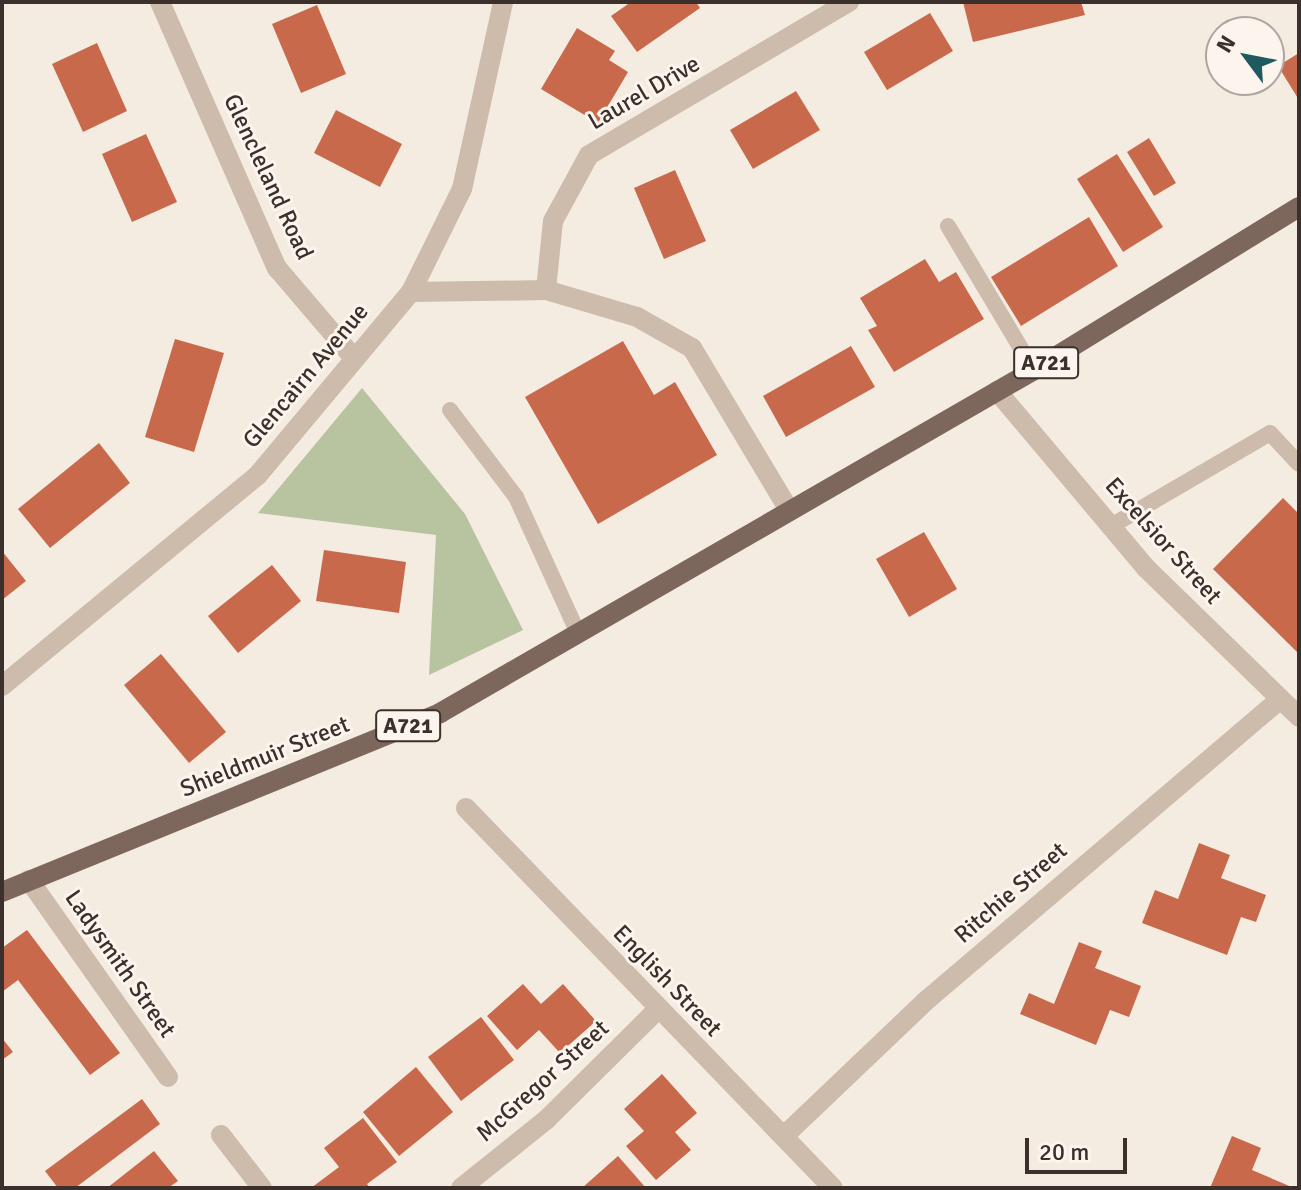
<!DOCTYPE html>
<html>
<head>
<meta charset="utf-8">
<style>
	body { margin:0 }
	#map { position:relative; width:1301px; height:1190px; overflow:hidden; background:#f4ebe1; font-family:Signika,sans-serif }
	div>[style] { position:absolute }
	.green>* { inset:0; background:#b8c4a0 }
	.building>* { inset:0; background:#c8694b }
	.lane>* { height:16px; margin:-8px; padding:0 8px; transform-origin:8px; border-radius:8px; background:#cdbbac }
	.street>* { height:20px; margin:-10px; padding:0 10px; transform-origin:10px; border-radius:10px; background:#cdbbac }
	.primary>* { height:20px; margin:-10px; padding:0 10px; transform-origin:10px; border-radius:10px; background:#7d675c }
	span { translate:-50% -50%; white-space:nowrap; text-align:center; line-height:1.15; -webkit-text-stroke:6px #fbf5ee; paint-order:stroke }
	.shield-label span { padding:2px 6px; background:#fbf5ee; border:2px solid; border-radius:6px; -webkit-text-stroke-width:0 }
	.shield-label { font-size:22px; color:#3b302b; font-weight:700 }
	.street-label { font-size:24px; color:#3b302b }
	.frame { position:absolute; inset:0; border:4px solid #3b302b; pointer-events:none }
	.north { position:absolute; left:1205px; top:16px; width:80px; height:80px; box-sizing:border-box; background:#fbf5ee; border:2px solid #aea6a0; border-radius:50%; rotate:302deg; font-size:22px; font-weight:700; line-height:32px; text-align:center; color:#3b302b }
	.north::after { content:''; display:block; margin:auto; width:28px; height:36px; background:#1f5a5e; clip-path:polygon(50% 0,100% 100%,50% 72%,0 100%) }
	.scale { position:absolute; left:1025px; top:1138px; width:102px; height:36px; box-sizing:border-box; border:4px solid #3b302b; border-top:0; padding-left:10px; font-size:24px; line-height:28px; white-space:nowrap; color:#3b302b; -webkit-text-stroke:6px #fbf5ee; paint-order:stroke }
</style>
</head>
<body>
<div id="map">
	<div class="green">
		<div style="clip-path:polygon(362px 388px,465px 514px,523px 630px,429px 675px,436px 535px,258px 513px)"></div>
	</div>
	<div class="building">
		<div style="clip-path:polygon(631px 2px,696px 2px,700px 8px,637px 52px,611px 16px)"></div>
		<div style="clip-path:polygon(963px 2px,1081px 2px,1085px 15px,973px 42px)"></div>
		<div style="clip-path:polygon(317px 5px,346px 74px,301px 93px,272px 24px)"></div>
		<div style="clip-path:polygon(930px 13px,953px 51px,887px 90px,864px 52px)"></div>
		<div style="clip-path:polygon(577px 28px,615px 51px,609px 60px,628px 72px,598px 123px,541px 89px)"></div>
		<div style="clip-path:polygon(97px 43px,127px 111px,83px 132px,52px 64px)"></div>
		<div style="clip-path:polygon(1299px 53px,1299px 100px,1278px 66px)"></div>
		<div style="clip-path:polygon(796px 91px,820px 130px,753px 169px,730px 130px)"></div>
		<div style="clip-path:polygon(336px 110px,402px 144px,380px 187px,314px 153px)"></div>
		<div style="clip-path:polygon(146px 134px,177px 202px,132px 222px,102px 154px)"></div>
		<div style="clip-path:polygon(1149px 138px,1176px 183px,1154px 196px,1127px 152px)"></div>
		<div style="clip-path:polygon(1117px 154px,1163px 227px,1123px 252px,1077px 179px)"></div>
		<div style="clip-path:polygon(675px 170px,706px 241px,664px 259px,634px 188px)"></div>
		<div style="clip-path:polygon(1089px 217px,1118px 266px,1021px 326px,991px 277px)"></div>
		<div style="clip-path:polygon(925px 259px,939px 282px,956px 272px,984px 319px,894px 372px,868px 330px,877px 326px,860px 298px)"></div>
		<div style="clip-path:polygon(175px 339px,224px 353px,194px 452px,145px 437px)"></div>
		<div style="clip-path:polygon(623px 341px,654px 395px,675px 382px,717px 455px,598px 524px,525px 397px)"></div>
		<div style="clip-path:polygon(851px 346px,875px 387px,786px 437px,763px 396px)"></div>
		<div style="clip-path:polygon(99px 443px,130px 483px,50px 548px,18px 509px)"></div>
		<div style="clip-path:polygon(1283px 498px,1299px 514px,1299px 654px,1213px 569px)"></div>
		<div style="clip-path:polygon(924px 532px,957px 589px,909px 617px,876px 559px)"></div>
		<div style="clip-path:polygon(324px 550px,406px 562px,399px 613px,316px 601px)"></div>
		<div style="clip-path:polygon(2px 551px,26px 581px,2px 600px)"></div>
		<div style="clip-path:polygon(272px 565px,301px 601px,238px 653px,208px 616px)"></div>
		<div style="clip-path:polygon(161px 654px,226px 732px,189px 763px,124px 685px)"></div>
		<div style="clip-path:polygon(1199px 843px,1230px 855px,1221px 878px,1266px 895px,1256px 922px,1241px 917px,1227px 955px,1142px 923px,1155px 890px,1178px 899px)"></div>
		<div style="clip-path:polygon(27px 930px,120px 1053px,90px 1075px,18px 980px,2px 992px,2px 948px)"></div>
		<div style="clip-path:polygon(1079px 942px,1102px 951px,1095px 968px,1141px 986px,1129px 1017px,1110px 1010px,1096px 1045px,1020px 1014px,1029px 993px,1054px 1004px)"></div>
		<div style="clip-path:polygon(523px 984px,541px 1004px,563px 984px,596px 1021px,560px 1053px,539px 1030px,517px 1050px,487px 1016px)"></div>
		<div style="clip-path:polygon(481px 1017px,514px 1060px,461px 1101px,428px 1057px)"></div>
		<div style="clip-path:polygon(2px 1038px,13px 1052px,2px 1060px)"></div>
		<div style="clip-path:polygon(416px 1067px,453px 1112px,399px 1156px,363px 1112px)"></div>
		<div style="clip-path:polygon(662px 1074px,697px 1113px,675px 1132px,691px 1150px,656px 1180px,626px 1146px,644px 1131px,624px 1109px)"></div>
		<div style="clip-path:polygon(142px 1099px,160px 1124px,75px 1188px,58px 1188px,45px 1171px)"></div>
		<div style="clip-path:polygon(363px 1118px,397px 1162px,367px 1184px,370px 1188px,311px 1188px,339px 1167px,324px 1148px)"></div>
		<div style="clip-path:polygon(1232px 1136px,1261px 1148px,1252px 1170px,1294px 1188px,1210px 1188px)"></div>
		<div style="clip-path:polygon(154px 1151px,178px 1181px,168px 1188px,107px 1188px)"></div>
		<div style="clip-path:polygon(618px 1156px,646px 1188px,582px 1188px)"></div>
	</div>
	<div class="lane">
		<div style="left:948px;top:226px;width:168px;rotate:59.2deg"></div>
		<div style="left:450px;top:410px;width:109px;rotate:52.8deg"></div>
		<div style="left:516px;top:497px;width:149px;rotate:65.5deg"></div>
		<div style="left:1111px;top:526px;width:184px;rotate:-30.3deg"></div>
		<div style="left:1270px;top:433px;width:42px;rotate:46.9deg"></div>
	</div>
	<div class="street">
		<div style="left:160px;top:2px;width:291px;rotate:66.3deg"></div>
		<div style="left:277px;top:268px;width:118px;rotate:49.5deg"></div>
		<div style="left:546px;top:290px;width:69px;rotate:-84.2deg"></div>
		<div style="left:553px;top:221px;width:75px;rotate:-61.4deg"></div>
		<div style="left:589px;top:155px;width:302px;rotate:-30.5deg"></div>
		<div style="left:411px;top:292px;width:135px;rotate:-0.8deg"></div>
		<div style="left:546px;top:290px;width:95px;rotate:16.5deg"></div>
		<div style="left:637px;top:317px;width:63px;rotate:29.4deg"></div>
		<div style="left:692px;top:348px;width:189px;rotate:59.1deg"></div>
		<div style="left:997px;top:391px;width:231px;rotate:49.9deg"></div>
		<div style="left:1146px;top:568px;width:214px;rotate:44.2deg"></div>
		<div style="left:2px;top:686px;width:330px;rotate:-39.5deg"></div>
		<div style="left:257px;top:476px;width:240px;rotate:-50.1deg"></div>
		<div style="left:411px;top:292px;width:115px;rotate:-63.7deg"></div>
		<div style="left:462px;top:189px;width:191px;rotate:-77.6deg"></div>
		<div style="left:466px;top:808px;width:528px;rotate:46deg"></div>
		<div style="left:29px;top:880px;width:241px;rotate:54.8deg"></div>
		<div style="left:221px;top:1135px;width:67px;rotate:52.3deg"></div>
		<div style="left:784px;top:1136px;width:199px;rotate:-43.6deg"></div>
		<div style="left:928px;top:999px;width:462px;rotate:-40.4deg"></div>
		<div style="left:461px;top:1188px;width:110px;rotate:-38.7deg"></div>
		<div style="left:547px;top:1119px;width:155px;rotate:-44.7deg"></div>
	</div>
	<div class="primary">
		<div style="left:2px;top:892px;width:473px;rotate:-22.2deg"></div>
		<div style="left:440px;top:713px;width:686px;rotate:-30deg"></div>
		<div style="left:1034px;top:370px;width:311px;rotate:-31.6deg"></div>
	</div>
	<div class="shield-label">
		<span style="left:1046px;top:363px">A721</span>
		<span style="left:408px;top:726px">A721</span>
	</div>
	<div class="street-label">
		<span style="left:644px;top:93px;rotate:-30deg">Laurel Drive</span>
		<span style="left:268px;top:177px;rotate:65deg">Glencleland Road</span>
		<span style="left:306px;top:376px;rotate:-50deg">Glencairn Avenue</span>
		<span style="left:1163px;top:541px;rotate:48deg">Excelsior Street</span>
		<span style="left:265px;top:757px;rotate:-22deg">Shieldmuir Street</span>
		<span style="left:1011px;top:893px;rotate:-41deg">Ritchie Street</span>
		<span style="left:120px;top:964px;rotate:55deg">Ladysmith Street</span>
		<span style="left:667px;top:981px;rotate:46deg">English Street</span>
		<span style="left:543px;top:1081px;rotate:-42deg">McGregor Street</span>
	</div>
	<div class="frame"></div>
	<div class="north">N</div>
	<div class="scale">20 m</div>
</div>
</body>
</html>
